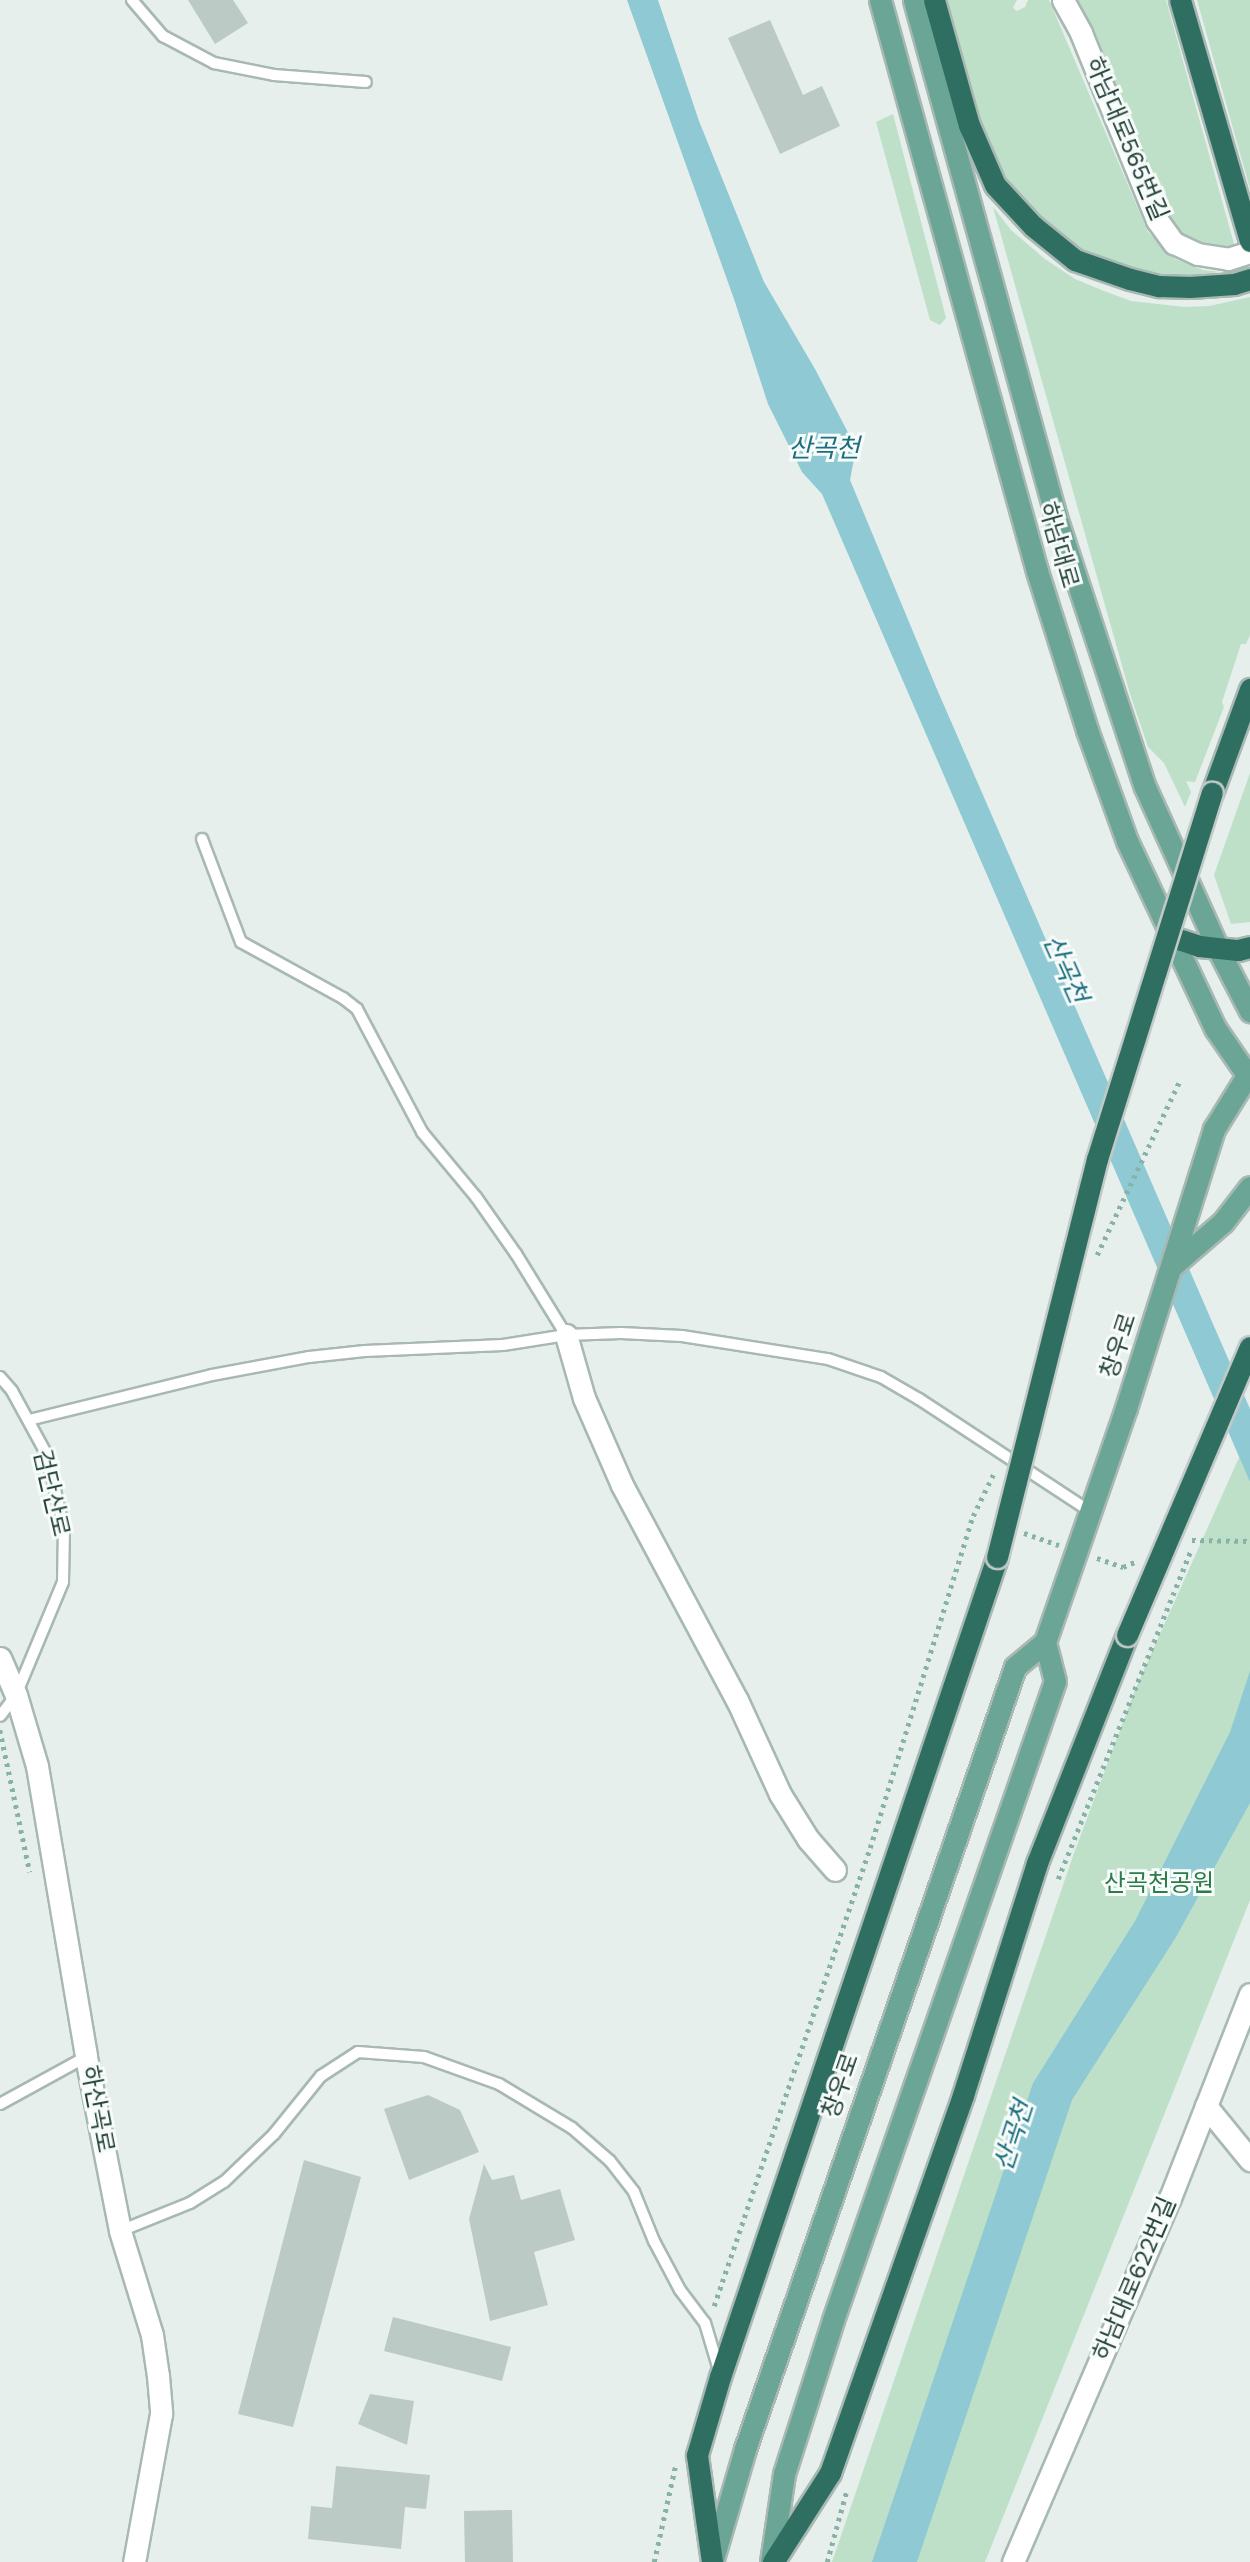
<!DOCTYPE html>
<html>
<head>
<meta charset="utf-8">
<style>
	body { margin:0 }
	#map { position:relative; width:1250px; height:2562px; overflow:hidden; background:#e6efeb; font-family:"Work Sans","Noto Sans KR",sans-serif }
	div>[style] { position:absolute }
	.green>* { inset:0; background:#bfe0c8 }
	.water>* { inset:0; background:#8ec9d4 }
	.building>* { inset:0; background:#bbcac4 }
	.path>* { height:4.5px; margin-top:-2.25px; transform-origin:0; background:repeating-linear-gradient(90deg,#86b3a5 0 3.5px,transparent 0 8.5px) }
	.roads { filter:drop-shadow(2px 0 #a8b8b2) drop-shadow(-2px 0 #a8b8b2) drop-shadow(0 2px #a8b8b2) drop-shadow(0 -2px #a8b8b2) }
	.lane>* { height:10px; margin:-5px; padding:0 5px; transform-origin:5px; border-radius:5px; background:#fff }
	.street>* { height:21px; margin:-10.5px; padding:0 10.5px; transform-origin:10.5px; border-radius:10.5px; background:#fff }
	.secondary>* { height:21px; margin:-10.5px; padding:0 10.5px; transform-origin:10.5px; border-radius:10.5px; background:#fff }
	.primary>* { height:21px; margin:-10.5px; padding:0 10.5px; transform-origin:10.5px; border-radius:10.5px; background:#6aa596 }
	.highway>* { height:21px; margin:-10.5px; padding:0 10.5px; transform-origin:10.5px; border-radius:10.5px; background:#2f6f62 }
	.bridges { filter:drop-shadow(2px 0 #c2cac8) drop-shadow(-2px 0 #c2cac8) drop-shadow(0 2px #c2cac8) drop-shadow(0 -2px #c2cac8) }
	.highway-bridge>* { height:21px; margin:-10.5px; padding:0 10.5px; transform-origin:10.5px; border-radius:10.5px; background:#2f6f62 }
	span { translate:-50% -50%; white-space:nowrap; text-align:center; line-height:1.15; -webkit-text-stroke:6px #f7fbf9; paint-order:stroke }
	.street-label { font-size:24px; color:#24423a }
	.park-label { font-size:24px; color:#2d7a4b }
	.water-label { font-size:26px; color:#1c6f80; font-style:italic }
</style>
</head>
<body>
<div id="map">
	<div class="green">
		<div style="clip-path:polygon(945px 0,1017px 0,1013px 8px,1017px 11px,1025px 7px,1028px 0,1049px 0,1148px 232px,1175px 259px,1203px 270px,1221px 272px,1184px 276px,1136px 272px,1082px 251px,1039px 218px,1009px 182px,990px 149px)"></div>
		<div style="clip-path:polygon(1075px 0,1166px 0,1236px 251px,1205px 249px,1175px 229px)"></div>
		<div style="clip-path:polygon(1197px 0,1250px 0,1250px 189px)"></div>
		<div style="clip-path:polygon(893px 114px,946px 318px,940px 325px,930px 320px,876px 122px)"></div>
		<div style="clip-path:polygon(993px 207px,1011px 230px,1045px 259px,1075px 279px,1104px 291px,1131px 301px,1185px 307px,1209px 306px,1250px 297px,1250px 635px,1246px 644px,1241px 644px,1222px 702px,1224px 707px,1195px 782px,1186px 781px,1191px 792px,1185px 807px,1164px 763px,1148px 747px,1130px 694px)"></div>
		<div style="clip-path:polygon(1250px 773px,1250px 922px,1231px 924px,1214px 875px)"></div>
		<div style="clip-path:polygon(1250px 1433px,1250px 1900px,985px 2562px,832px 2562px,1073px 1856px,1135px 1690px)"></div>
	</div>
	<div class="water">
		<div style="clip-path:polygon(627px 0,658px 0,699px 121px,764px 282px,815px 369px,856px 448px,850px 480px,936px 687px,1250px 1409px,1250px 1482px,822px 494px,802px 472px,768px 404px,734px 299px)"></div>
		<div style="clip-path:polygon(1250px 1671px,1250px 1803px,1176px 1937px,1072px 2100px,917px 2562px,872px 2562px,1033px 2083px,1135px 1921px,1230px 1732px)"></div>
	</div>
	<div class="building">
		<div style="clip-path:polygon(188px 0,233px 0,248px 23px,215px 44px)"></div>
		<div style="clip-path:polygon(770px 20px,803px 95px,822px 86px,840px 126px,780px 154px,728px 38px)"></div>
		<div style="clip-path:polygon(428px 2095px,460px 2110px,479px 2152px,409px 2180px,384px 2109px)"></div>
		<div style="clip-path:polygon(304px 2160px,361px 2177px,293px 2427px,238px 2414px)"></div>
		<div style="clip-path:polygon(484px 2164px,492px 2180px,514px 2175px,521px 2200px,560px 2189px,575px 2240px,534px 2252px,548px 2305px,490px 2321px,469px 2219px)"></div>
		<div style="clip-path:polygon(393px 2317px,511px 2347px,502px 2381px,384px 2351px)"></div>
		<div style="clip-path:polygon(370px 2394px,414px 2401px,407px 2445px,358px 2424px)"></div>
		<div style="clip-path:polygon(336px 2466px,430px 2475px,426px 2509px,405px 2507px,401px 2549px,308px 2539px,311px 2506px,332px 2508px)"></div>
		<div style="clip-path:polygon(512px 2510px,513px 2562px,465px 2562px,464px 2511px)"></div>
	</div>
	<div class="path">
		<div style="left:1097px;top:1255px;width:194px;rotate:-64.6deg"></div>
		<div style="left:1024px;top:1533px;width:37px;rotate:19deg"></div>
		<div style="left:1192px;top:1540px;width:58px;rotate:1deg"></div>
		<div style="left:1097px;top:1558px;width:28px;rotate:19deg"></div>
		<div style="left:1123px;top:1567px;width:13px;rotate:-23deg"></div>
		<div style="left:0;top:1730px;width:145px;rotate:78.1deg"></div>
		<div style="left:1058px;top:1879px;width:355px;rotate:-68deg"></div>
		<div style="left:714px;top:2306px;width:484px;rotate:-71.2deg"></div>
		<div style="left:870px;top:1848px;width:348px;rotate:-72.8deg"></div>
		<div style="left:973px;top:1516px;width:46px;rotate:-64deg"></div>
		<div style="left:654px;top:2562px;width:97px;rotate:-77.5deg"></div>
		<div style="left:827px;top:2562px;width:72px;rotate:-74.6deg"></div>
	</div>
	<div class="roads">
		<div class="lane">
			<div style="left:132px;top:0;width:48px;rotate:49.3deg"></div>
			<div style="left:163px;top:36px;width:58px;rotate:27.9deg"></div>
			<div style="left:214px;top:63px;width:61px;rotate:11.3deg"></div>
			<div style="left:274px;top:75px;width:92px;rotate:4.4deg"></div>
			<div style="left:202px;top:839px;width:110px;rotate:69.3deg"></div>
			<div style="left:241px;top:942px;width:116px;rotate:28.8deg"></div>
			<div style="left:343px;top:998px;width:18px;rotate:38deg"></div>
			<div style="left:357px;top:1009px;width:139px;rotate:62.1deg"></div>
			<div style="left:422px;top:1132px;width:85px;rotate:50.3deg"></div>
			<div style="left:476px;top:1197px;width:70px;rotate:54.9deg"></div>
			<div style="left:516px;top:1254px;width:95px;rotate:58.3deg"></div>
			<div style="left:0;top:1377px;width:18px;rotate:49deg"></div>
			<div style="left:12px;top:1391px;width:73px;rotate:61.3deg"></div>
			<div style="left:47px;top:1455px;width:76px;rotate:77.1deg"></div>
			<div style="left:64px;top:1529px;width:53px;rotate:91.1deg"></div>
			<div style="left:63px;top:1582px;width:122px;rotate:112.6deg"></div>
			<div style="left:16px;top:1695px;width:26px;rotate:127deg"></div>
			<div style="left:29px;top:1420px;width:188px;rotate:-13.8deg"></div>
			<div style="left:212px;top:1375px;width:99px;rotate:-10.5deg"></div>
			<div style="left:309px;top:1357px;width:56px;rotate:-6.1deg"></div>
			<div style="left:365px;top:1351px;width:138px;rotate:-2.5deg"></div>
			<div style="left:503px;top:1345px;width:64px;rotate:-9deg"></div>
			<div style="left:566px;top:1335px;width:55px;rotate:-2.1deg"></div>
			<div style="left:621px;top:1333px;width:61px;rotate:2.8deg"></div>
			<div style="left:682px;top:1336px;width:148px;rotate:9deg"></div>
			<div style="left:828px;top:1359px;width:56px;rotate:18.8deg"></div>
			<div style="left:881px;top:1377px;width:44px;rotate:30.1deg"></div>
			<div style="left:919px;top:1399px;width:206px;rotate:33.3deg"></div>
			<div style="left:0;top:2104px;width:98px;rotate:-28.7deg"></div>
			<div style="left:120px;top:2231px;width:75px;rotate:-21.8deg"></div>
			<div style="left:190px;top:2203px;width:40px;rotate:-32deg"></div>
			<div style="left:224px;top:2182px;width:69px;rotate:-43.8deg"></div>
			<div style="left:274px;top:2134px;width:75px;rotate:-51deg"></div>
			<div style="left:321px;top:2076px;width:44px;rotate:-33deg"></div>
			<div style="left:358px;top:2052px;width:66px;rotate:4.3deg"></div>
			<div style="left:424px;top:2057px;width:80px;rotate:19.8deg"></div>
			<div style="left:499px;top:2084px;width:85px;rotate:31.1deg"></div>
			<div style="left:572px;top:2128px;width:50px;rotate:41deg"></div>
			<div style="left:610px;top:2161px;width:39px;rotate:52deg"></div>
			<div style="left:634px;top:2192px;width:53px;rotate:67.8deg"></div>
			<div style="left:654px;top:2241px;width:55px;rotate:62deg"></div>
			<div style="left:680px;top:2290px;width:41px;rotate:52.9deg"></div>
			<div style="left:705px;top:2323px;width:49px;rotate:73.4deg"></div>
		</div>
		<div class="street">
			<div style="left:1063px;top:0;width:38px;rotate:61deg"></div>
			<div style="left:1081px;top:33px;width:202px;rotate:67.9deg"></div>
			<div style="left:1157px;top:220px;width:29px;rotate:54deg"></div>
			<div style="left:1174px;top:243px;width:26px;rotate:25deg"></div>
			<div style="left:1198px;top:254px;width:30px;rotate:9deg"></div>
			<div style="left:1228px;top:259px;width:23px;rotate:-18deg"></div>
			<div style="left:566px;top:1335px;width:66px;rotate:74.1deg"></div>
			<div style="left:584px;top:1398px;width:95px;rotate:66.4deg"></div>
			<div style="left:622px;top:1485px;width:244px;rotate:61.9deg"></div>
			<div style="left:737px;top:1700px;width:103px;rotate:65.4deg"></div>
			<div style="left:780px;top:1794px;width:53px;rotate:58.1deg"></div>
			<div style="left:808px;top:1839px;width:41px;rotate:48.9deg"></div>
			<div style="left:1206px;top:2106px;width:70px;rotate:50.8deg"></div>
			<div style="left:1013px;top:2562px;width:396px;rotate:-66.7deg"></div>
			<div style="left:1170px;top:2198px;width:219px;rotate:-68.6deg"></div>
		</div>
		<div class="secondary">
			<div style="left:0;top:1658px;width:40px;rotate:66.6deg"></div>
			<div style="left:16px;top:1695px;width:74px;rotate:73.5deg"></div>
			<div style="left:37px;top:1766px;width:295px;rotate:80.4deg"></div>
			<div style="left:86px;top:2057px;width:177px;rotate:78.9deg"></div>
			<div style="left:120px;top:2231px;width:109px;rotate:72.9deg"></div>
			<div style="left:152px;top:2335px;width:41px;rotate:81.7deg"></div>
			<div style="left:158px;top:2376px;width:38px;rotate:85deg"></div>
			<div style="left:161px;top:2414px;width:150px;rotate:100.3deg"></div>
		</div>
		<div class="primary">
			<div style="left:880px;top:0;width:592px;rotate:74.63deg"></div>
			<div style="left:1037px;top:571px;width:167px;rotate:72.5deg"></div>
			<div style="left:1087px;top:730px;width:118px;rotate:70.2deg"></div>
			<div style="left:1127px;top:841px;width:207px;rotate:64.8deg"></div>
			<div style="left:1215px;top:1028px;width:62px;rotate:55.5deg"></div>
			<div style="left:914px;top:0;width:536px;rotate:74.64deg"></div>
			<div style="left:1056px;top:517px;width:284px;rotate:71.8deg"></div>
			<div style="left:1145px;top:787px;width:178px;rotate:65.7deg"></div>
			<div style="left:1218px;top:949px;width:70px;rotate:62.7deg"></div>
			<div style="left:1172px;top:1266px;width:67px;rotate:-40.8deg"></div>
			<div style="left:1223px;top:1222px;width:44px;rotate:-52.4deg"></div>
			<div style="left:712px;top:2562px;width:118px;rotate:-73.7deg"></div>
			<div style="left:745px;top:2449px;width:827px;rotate:-70.95deg"></div>
			<div style="left:1015px;top:1667px;width:39px;rotate:-40deg"></div>
			<div style="left:1045px;top:1642px;width:248px;rotate:-70.9deg"></div>
			<div style="left:1126px;top:1408px;width:293px;rotate:-72.5deg"></div>
			<div style="left:1214px;top:1129px;width:68px;rotate:-58.2deg"></div>
			<div style="left:771px;top:2562px;width:89px;rotate:-81.6deg"></div>
			<div style="left:784px;top:2474px;width:162px;rotate:-72.3deg"></div>
			<div style="left:833px;top:2320px;width:676px;rotate:-70.84deg"></div>
			<div style="left:1055px;top:1681px;width:40px;rotate:-104.4deg"></div>
		</div>
		<div class="highway">
			<div style="left:934px;top:0;width:130px;rotate:74.4deg"></div>
			<div style="left:969px;top:125px;width:65px;rotate:66.6deg"></div>
			<div style="left:995px;top:185px;width:56px;rotate:47.2deg"></div>
			<div style="left:1033px;top:226px;width:54px;rotate:39deg"></div>
			<div style="left:1075px;top:260px;width:58px;rotate:19.1deg"></div>
			<div style="left:1130px;top:279px;width:30px;rotate:14deg"></div>
			<div style="left:1159px;top:286px;width:31px;rotate:2deg"></div>
			<div style="left:1190px;top:287px;width:44px;rotate:-3.9deg"></div>
			<div style="left:1234px;top:284px;width:17px;rotate:-17deg"></div>
			<div style="left:1180px;top:0;width:251px;rotate:73.8deg"></div>
			<div style="left:1212px;top:793px;width:111px;rotate:-69.9deg"></div>
			<div style="left:1172px;top:937px;width:28px;rotate:18deg"></div>
			<div style="left:1199px;top:946px;width:39px;rotate:6deg"></div>
			<div style="left:1238px;top:950px;width:12px;rotate:-14deg"></div>
			<div style="left:712px;top:2562px;width:108px;rotate:-98deg"></div>
			<div style="left:697px;top:2455px;width:81px;rotate:-73.6deg"></div>
			<div style="left:720px;top:2377px;width:866px;rotate:-71.33deg"></div>
			<div style="left:773px;top:2562px;width:106px;rotate:-57.4deg"></div>
			<div style="left:830px;top:2473px;width:401px;rotate:-70.6deg"></div>
			<div style="left:963px;top:2095px;width:244px;rotate:-72.3deg"></div>
			<div style="left:1037px;top:1863px;width:245px;rotate:-68.5deg"></div>
		</div>
	</div>
	<div class="bridges">
		<div class="highway-bridge">
			<div style="left:997px;top:1557px;width:410px;rotate:-75.9deg"></div>
			<div style="left:1097px;top:1159px;width:384px;rotate:-72.6deg"></div>
			<div style="left:1127px;top:1635px;width:313px;rotate:-66.9deg"></div>
		</div>
	</div>
	<div class="street-label">
		<span style="left:1126px;top:139px;rotate:67deg">하남대로565번길</span>
		<span style="left:1058px;top:545px;rotate:74deg">하남대로</span>
		<span style="left:1119px;top:1346px;rotate:-72deg">창우로</span>
		<span style="left:51px;top:1493px;rotate:77deg">검단산로</span>
		<span style="left:841px;top:2086px;rotate:-71deg">창우로</span>
		<span style="left:97px;top:2109px;rotate:79deg">하산곡로</span>
		<span style="left:1135px;top:2279px;rotate:-67deg">하남대로622번길</span>
	</div>
	<div class="park-label">
		<span style="left:1159px;top:1884px">산곡천공원</span>
	</div>
	<div class="water-label">
		<span style="left:824px;top:449px">산곡천</span>
		<span style="left:1065px;top:969px;rotate:66deg">산곡천</span>
		<span style="left:1014px;top:2136px;rotate:-72deg">산곡천</span>
	</div>
</div>
</body>
</html>
